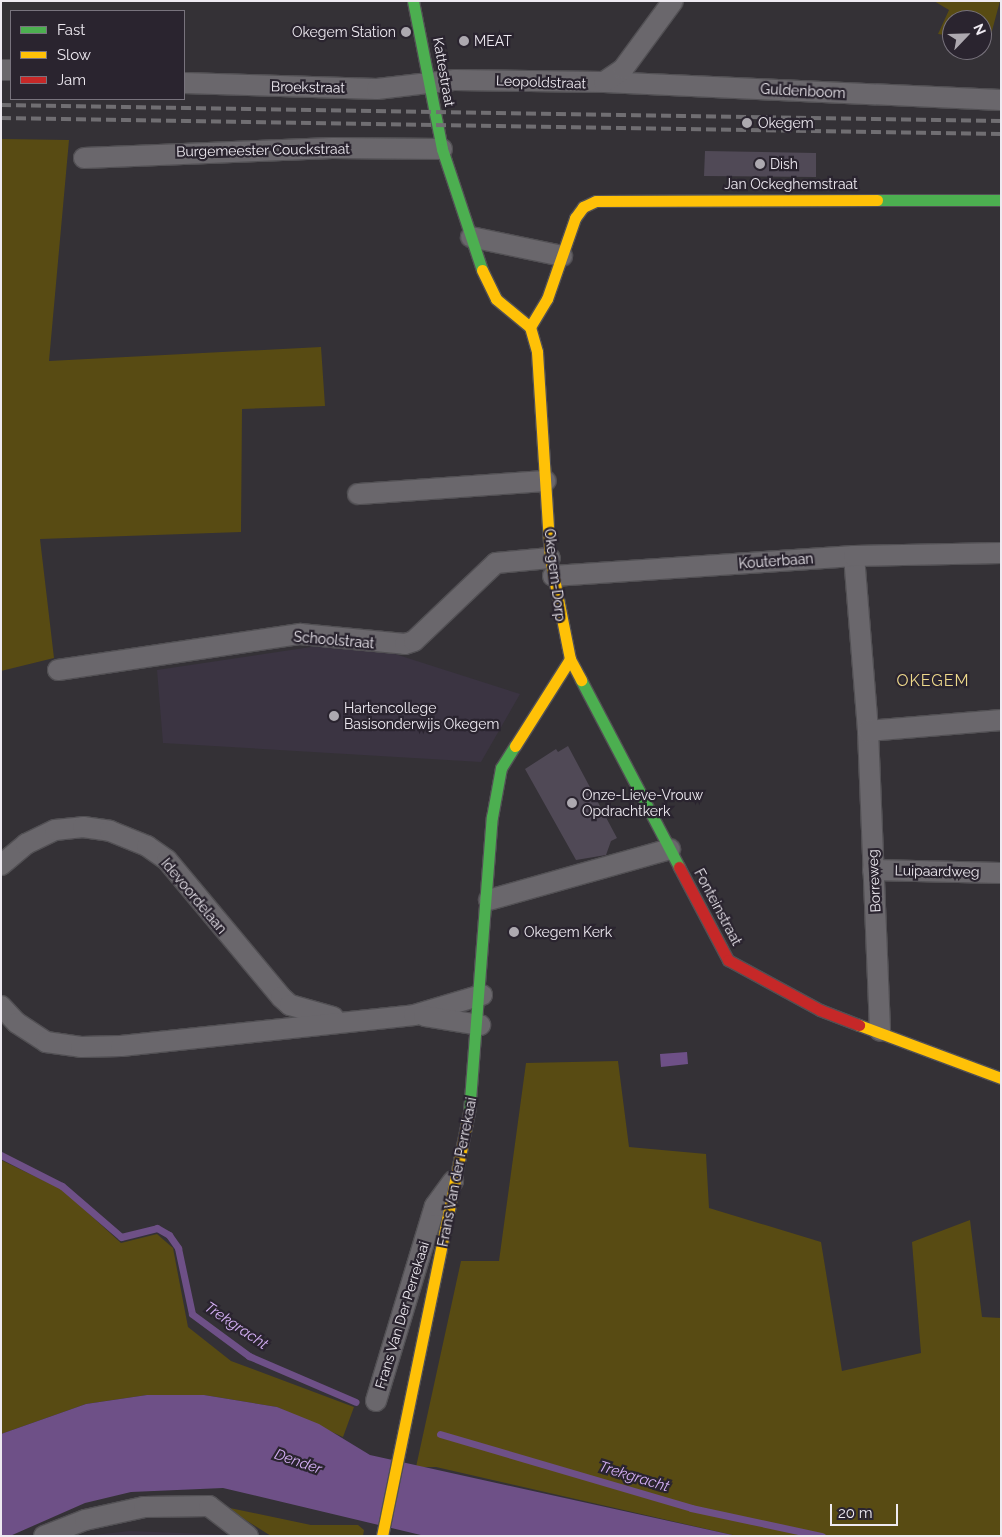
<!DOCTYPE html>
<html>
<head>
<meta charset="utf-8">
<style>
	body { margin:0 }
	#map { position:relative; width:1002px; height:1537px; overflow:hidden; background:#343136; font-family:Raleway,sans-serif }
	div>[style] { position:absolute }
	.built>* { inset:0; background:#3b3442 }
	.green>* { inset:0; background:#584b13 }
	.water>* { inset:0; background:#6e5087 }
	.stream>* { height:7px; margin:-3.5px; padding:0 3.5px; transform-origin:3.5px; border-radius:3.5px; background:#6e5087 }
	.building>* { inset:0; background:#504956 }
	.roads { filter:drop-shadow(1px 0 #525054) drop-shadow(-1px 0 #525054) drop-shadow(0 1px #525054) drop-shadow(0 -1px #525054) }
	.street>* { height:20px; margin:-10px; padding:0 10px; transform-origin:10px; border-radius:10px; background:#6a676c }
	.fast>* { height:11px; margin:-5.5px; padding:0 5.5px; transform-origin:5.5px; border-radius:5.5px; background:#4caf50 }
	.slow>* { height:11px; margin:-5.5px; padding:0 5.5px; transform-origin:5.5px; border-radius:5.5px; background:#ffc107 }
	.jam>* { height:11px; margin:-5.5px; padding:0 5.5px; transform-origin:5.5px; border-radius:5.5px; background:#c62828 }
	.rail>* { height:4px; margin-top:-2px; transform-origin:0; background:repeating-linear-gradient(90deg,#706e72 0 10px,transparent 0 15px) }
	.dots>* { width:14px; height:14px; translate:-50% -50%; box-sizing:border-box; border:2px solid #2a242f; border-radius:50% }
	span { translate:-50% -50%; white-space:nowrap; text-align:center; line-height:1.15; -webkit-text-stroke:4.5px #2a242f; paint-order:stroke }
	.poi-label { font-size:14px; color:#eeeaf1 }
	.right { translate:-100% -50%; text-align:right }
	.left { translate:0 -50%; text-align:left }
	.street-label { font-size:14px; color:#eeeaf1 }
	.water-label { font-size:15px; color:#d3aef3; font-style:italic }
	.quarter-label { font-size:16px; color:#eed98b; letter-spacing:1px }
	.frame { position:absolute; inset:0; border:2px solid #eeeaf1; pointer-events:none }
	.legend { position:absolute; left:10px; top:10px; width:175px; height:90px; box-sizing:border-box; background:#2a242f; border:1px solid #78737d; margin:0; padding:6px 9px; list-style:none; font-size:15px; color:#eeeaf1 }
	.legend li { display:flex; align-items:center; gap:10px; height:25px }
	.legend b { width:25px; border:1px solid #78737d }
	.north { position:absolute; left:942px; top:10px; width:50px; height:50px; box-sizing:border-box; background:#2a242f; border:1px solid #78737d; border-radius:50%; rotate:66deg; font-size:14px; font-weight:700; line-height:20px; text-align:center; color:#eeeaf1 }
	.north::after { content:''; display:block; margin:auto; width:18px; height:22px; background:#ada9b0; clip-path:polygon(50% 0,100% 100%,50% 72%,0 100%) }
	.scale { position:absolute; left:830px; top:1504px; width:68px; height:22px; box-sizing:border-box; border:2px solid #eeeaf1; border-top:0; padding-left:6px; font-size:15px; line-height:18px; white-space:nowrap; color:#eeeaf1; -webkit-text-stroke:4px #2a242f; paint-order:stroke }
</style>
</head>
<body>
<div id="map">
	<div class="built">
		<div style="clip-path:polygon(331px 644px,373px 647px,520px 694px,481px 762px,163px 743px,157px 670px)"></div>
		<div style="clip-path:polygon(130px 1531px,232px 1535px,232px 1536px,85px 1536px)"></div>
	</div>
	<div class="green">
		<div style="clip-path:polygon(934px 1px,1000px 1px,989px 42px,982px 40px,982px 20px,952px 20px,952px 36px,938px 34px,949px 10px)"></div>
		<div style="clip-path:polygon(1px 139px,69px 140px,49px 361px,321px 347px,325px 406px,242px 409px,241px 532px,40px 539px,54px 658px,1px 671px)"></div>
		<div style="clip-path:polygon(618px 1061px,629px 1147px,706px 1154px,709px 1208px,821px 1242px,842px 1371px,921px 1353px,912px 1242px,970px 1220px,982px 1317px,1001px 1318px,1001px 1536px,737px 1536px,436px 1467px,416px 1467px,461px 1261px,499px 1261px,526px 1063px)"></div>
		<div style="clip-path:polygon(1px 1160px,63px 1190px,121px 1243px,157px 1234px,173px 1248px,188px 1327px,231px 1361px,354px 1407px,343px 1437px,277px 1407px,204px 1395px,147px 1395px,86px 1404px,1px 1434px)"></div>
		<div style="clip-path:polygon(225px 1507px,311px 1525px,358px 1525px,364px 1530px,363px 1536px,271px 1536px)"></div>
	</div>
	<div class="water">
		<div style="clip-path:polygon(687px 1052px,688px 1064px,661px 1067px,660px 1054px)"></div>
		<div style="clip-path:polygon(147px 1395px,204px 1395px,277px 1407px,319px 1424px,370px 1455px,737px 1536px,425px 1536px,223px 1488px,131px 1492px,85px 1503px,10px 1536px,1px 1536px,1px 1434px,86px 1404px)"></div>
	</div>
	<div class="stream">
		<div style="left:1px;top:1155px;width:68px;rotate:26.9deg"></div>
		<div style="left:62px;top:1186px;width:78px;rotate:40.8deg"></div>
		<div style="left:121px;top:1237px;width:37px;rotate:-14deg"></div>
		<div style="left:157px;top:1228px;width:14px;rotate:30deg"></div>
		<div style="left:169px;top:1235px;width:16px;rotate:55deg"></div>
		<div style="left:178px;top:1248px;width:67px;rotate:78deg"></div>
		<div style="left:192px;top:1314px;width:71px;rotate:36.4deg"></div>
		<div style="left:249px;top:1356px;width:116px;rotate:23.3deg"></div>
		<div style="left:440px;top:1434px;width:262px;rotate:16.4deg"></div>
		<div style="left:691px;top:1508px;width:134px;rotate:12.1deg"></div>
	</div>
	<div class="building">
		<div style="clip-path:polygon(705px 151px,816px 153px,816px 177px,704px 176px)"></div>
		<div style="clip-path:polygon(568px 746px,617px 838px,611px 841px,606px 855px,576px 860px,525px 769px,556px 749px,558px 752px)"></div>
	</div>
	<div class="roads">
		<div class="street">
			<div style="left:1px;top:70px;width:10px"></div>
			<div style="left:604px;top:82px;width:397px;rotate:2.6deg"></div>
			<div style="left:184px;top:83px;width:193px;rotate:1.8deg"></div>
			<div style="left:377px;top:89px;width:79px;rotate:-6.6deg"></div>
			<div style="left:455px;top:80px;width:149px;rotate:0.8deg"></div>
			<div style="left:604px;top:82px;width:23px;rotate:-34deg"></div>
			<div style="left:623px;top:69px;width:84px;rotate:-53.7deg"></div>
			<div style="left:84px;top:158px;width:248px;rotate:-2.3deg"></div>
			<div style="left:332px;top:148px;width:110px;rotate:0.5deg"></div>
			<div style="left:471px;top:237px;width:93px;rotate:11.8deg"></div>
			<div style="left:358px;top:494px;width:188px;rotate:-4deg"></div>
			<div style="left:854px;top:556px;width:176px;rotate:85.4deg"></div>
			<div style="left:868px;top:731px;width:300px;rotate:87.7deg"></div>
			<div style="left:553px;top:576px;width:302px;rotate:-3.8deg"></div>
			<div style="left:854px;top:556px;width:147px;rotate:-1.2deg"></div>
			<div style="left:58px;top:670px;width:245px;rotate:-8.5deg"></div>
			<div style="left:300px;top:634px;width:105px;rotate:5.4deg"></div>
			<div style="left:405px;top:644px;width:9px;rotate:-18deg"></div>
			<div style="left:414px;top:641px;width:113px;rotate:-43.6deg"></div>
			<div style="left:496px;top:563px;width:54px;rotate:-5.3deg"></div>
			<div style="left:868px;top:731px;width:133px;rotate:-4.7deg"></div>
			<div style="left:1px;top:865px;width:33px;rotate:-40deg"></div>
			<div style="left:26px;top:844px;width:32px;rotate:-26deg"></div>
			<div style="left:55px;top:830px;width:28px;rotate:-6deg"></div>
			<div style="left:83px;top:827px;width:27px;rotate:8deg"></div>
			<div style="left:110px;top:831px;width:40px;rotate:22deg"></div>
			<div style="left:147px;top:846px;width:24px;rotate:35deg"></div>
			<div style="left:167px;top:860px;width:178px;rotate:50.2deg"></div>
			<div style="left:281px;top:997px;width:12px;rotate:42deg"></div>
			<div style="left:290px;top:1005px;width:45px;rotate:15.6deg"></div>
			<div style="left:873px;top:870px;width:128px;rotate:1.3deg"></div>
			<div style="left:489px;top:900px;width:188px;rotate:-15.7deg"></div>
			<div style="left:1px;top:1006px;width:23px;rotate:47deg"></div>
			<div style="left:17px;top:1023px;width:35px;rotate:33deg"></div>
			<div style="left:46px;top:1042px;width:35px;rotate:8deg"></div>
			<div style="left:81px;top:1047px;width:40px;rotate:-1.4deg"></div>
			<div style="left:121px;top:1046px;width:295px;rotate:-6deg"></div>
			<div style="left:414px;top:1015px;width:71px;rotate:-16.4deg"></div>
			<div style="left:424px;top:1016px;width:57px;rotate:9.1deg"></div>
			<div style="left:376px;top:1401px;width:204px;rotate:-73.2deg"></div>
			<div style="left:435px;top:1206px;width:31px;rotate:-54deg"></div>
			<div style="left:44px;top:1536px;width:44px;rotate:-21.3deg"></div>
			<div style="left:85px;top:1520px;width:60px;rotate:-12.4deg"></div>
			<div style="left:144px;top:1507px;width:65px;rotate:-0.9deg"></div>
			<div style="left:209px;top:1506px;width:49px;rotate:37.6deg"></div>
		</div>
		<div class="fast">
			<div style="left:413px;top:1px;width:151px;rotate:78.9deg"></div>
			<div style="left:442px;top:149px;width:127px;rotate:71.7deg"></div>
			<div style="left:877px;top:200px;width:124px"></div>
			<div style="left:581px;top:680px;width:211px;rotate:62.3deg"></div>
			<div style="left:469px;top:1113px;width:297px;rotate:-85.6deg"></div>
			<div style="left:492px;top:817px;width:50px;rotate:-79.6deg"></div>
			<div style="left:501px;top:768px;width:26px;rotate:-58deg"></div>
		</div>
		<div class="slow">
			<div style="left:482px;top:270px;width:32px;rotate:64deg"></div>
			<div style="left:496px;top:299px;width:44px;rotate:39.5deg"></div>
			<div style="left:530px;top:327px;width:26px;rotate:74deg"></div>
			<div style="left:537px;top:352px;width:206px;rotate:86.4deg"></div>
			<div style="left:550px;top:558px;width:103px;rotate:78.8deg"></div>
			<div style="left:570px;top:659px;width:24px;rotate:62deg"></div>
			<div style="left:530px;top:327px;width:33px;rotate:-59deg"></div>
			<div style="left:547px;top:299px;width:86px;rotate:-70.9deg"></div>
			<div style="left:575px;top:218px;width:14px;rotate:-54deg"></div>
			<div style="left:583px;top:207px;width:14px;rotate:-25deg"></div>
			<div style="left:596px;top:201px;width:281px;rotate:-0.2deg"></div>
			<div style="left:515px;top:746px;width:103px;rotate:-57.7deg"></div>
			<div style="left:859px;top:1025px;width:152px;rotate:20.5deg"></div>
			<div style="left:382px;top:1536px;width:432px;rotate:-78.4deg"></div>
		</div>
		<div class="jam">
			<div style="left:679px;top:867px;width:105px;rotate:62.2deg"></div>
			<div style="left:728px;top:960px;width:105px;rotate:28.5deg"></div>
			<div style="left:820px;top:1010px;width:42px;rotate:21deg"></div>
		</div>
	</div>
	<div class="rail">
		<div style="left:1px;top:105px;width:1000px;rotate:0.92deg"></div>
		<div style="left:1px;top:118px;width:1000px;rotate:0.92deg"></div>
	</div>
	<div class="dots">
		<div style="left:406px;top:32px;background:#ada9b0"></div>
		<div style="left:464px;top:41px;background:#ada9b0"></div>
		<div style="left:747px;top:123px;background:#ada9b0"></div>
		<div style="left:760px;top:164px;background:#ada9b0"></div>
		<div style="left:334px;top:716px;background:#ada9b0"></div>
		<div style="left:572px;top:803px;background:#ada9b0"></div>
		<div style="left:514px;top:932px;background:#ada9b0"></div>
	</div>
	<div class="poi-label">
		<span class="right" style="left:396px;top:32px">Okegem Station</span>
		<span class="left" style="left:474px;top:41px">MEAT</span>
		<span class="left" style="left:758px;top:123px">Okegem</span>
		<span class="left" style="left:770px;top:164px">Dish</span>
		<span class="left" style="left:344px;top:716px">Hartencollege<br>Basisonderwijs Okegem</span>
		<span class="left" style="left:582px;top:803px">Onze-Lieve-Vrouw<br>Opdrachtkerk</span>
		<span class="left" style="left:524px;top:932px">Okegem Kerk</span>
	</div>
	<div class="street-label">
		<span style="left:444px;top:72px;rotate:80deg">Kattestraat</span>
		<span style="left:541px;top:82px;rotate:2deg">Leopoldstraat</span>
		<span style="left:308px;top:87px;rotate:1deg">Broekstraat</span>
		<span style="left:803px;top:91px;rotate:3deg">Guldenboom</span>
		<span style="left:263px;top:150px;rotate:-1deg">Burgemeester Couckstraat</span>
		<span style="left:791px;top:184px">Jan Ockeghemstraat</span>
		<span style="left:776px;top:561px;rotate:-4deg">Kouterbaan</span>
		<span style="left:555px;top:575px;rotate:83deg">Okegem-Dorp</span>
		<span style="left:334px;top:640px;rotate:5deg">Schoolstraat</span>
		<span style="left:937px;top:871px;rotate:1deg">Luipaardweg</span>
		<span style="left:874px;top:881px;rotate:-93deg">Borreweg</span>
		<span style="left:194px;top:896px;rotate:50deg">Idevoordelaan</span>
		<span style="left:718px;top:907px;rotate:62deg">Fonteinstraat</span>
		<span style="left:457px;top:1172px;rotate:-79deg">Frans Van der Perrekaai</span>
		<span style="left:402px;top:1315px;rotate:-73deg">Frans Van Der Perrekaai</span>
	</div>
	<div class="water-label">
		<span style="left:236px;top:1326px;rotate:34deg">Trekgracht</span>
		<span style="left:298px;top:1462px;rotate:19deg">Dender</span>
		<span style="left:634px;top:1477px;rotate:17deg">Trekgracht</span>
	</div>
	<div class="quarter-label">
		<span style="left:933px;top:681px">OKEGEM</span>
	</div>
	<div class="frame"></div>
	<ul class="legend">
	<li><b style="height:6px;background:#4caf50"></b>Fast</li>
	<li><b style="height:6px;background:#ffc107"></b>Slow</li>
	<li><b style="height:6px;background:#c62828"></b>Jam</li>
	</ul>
	<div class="north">N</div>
	<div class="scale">20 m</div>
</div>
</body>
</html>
